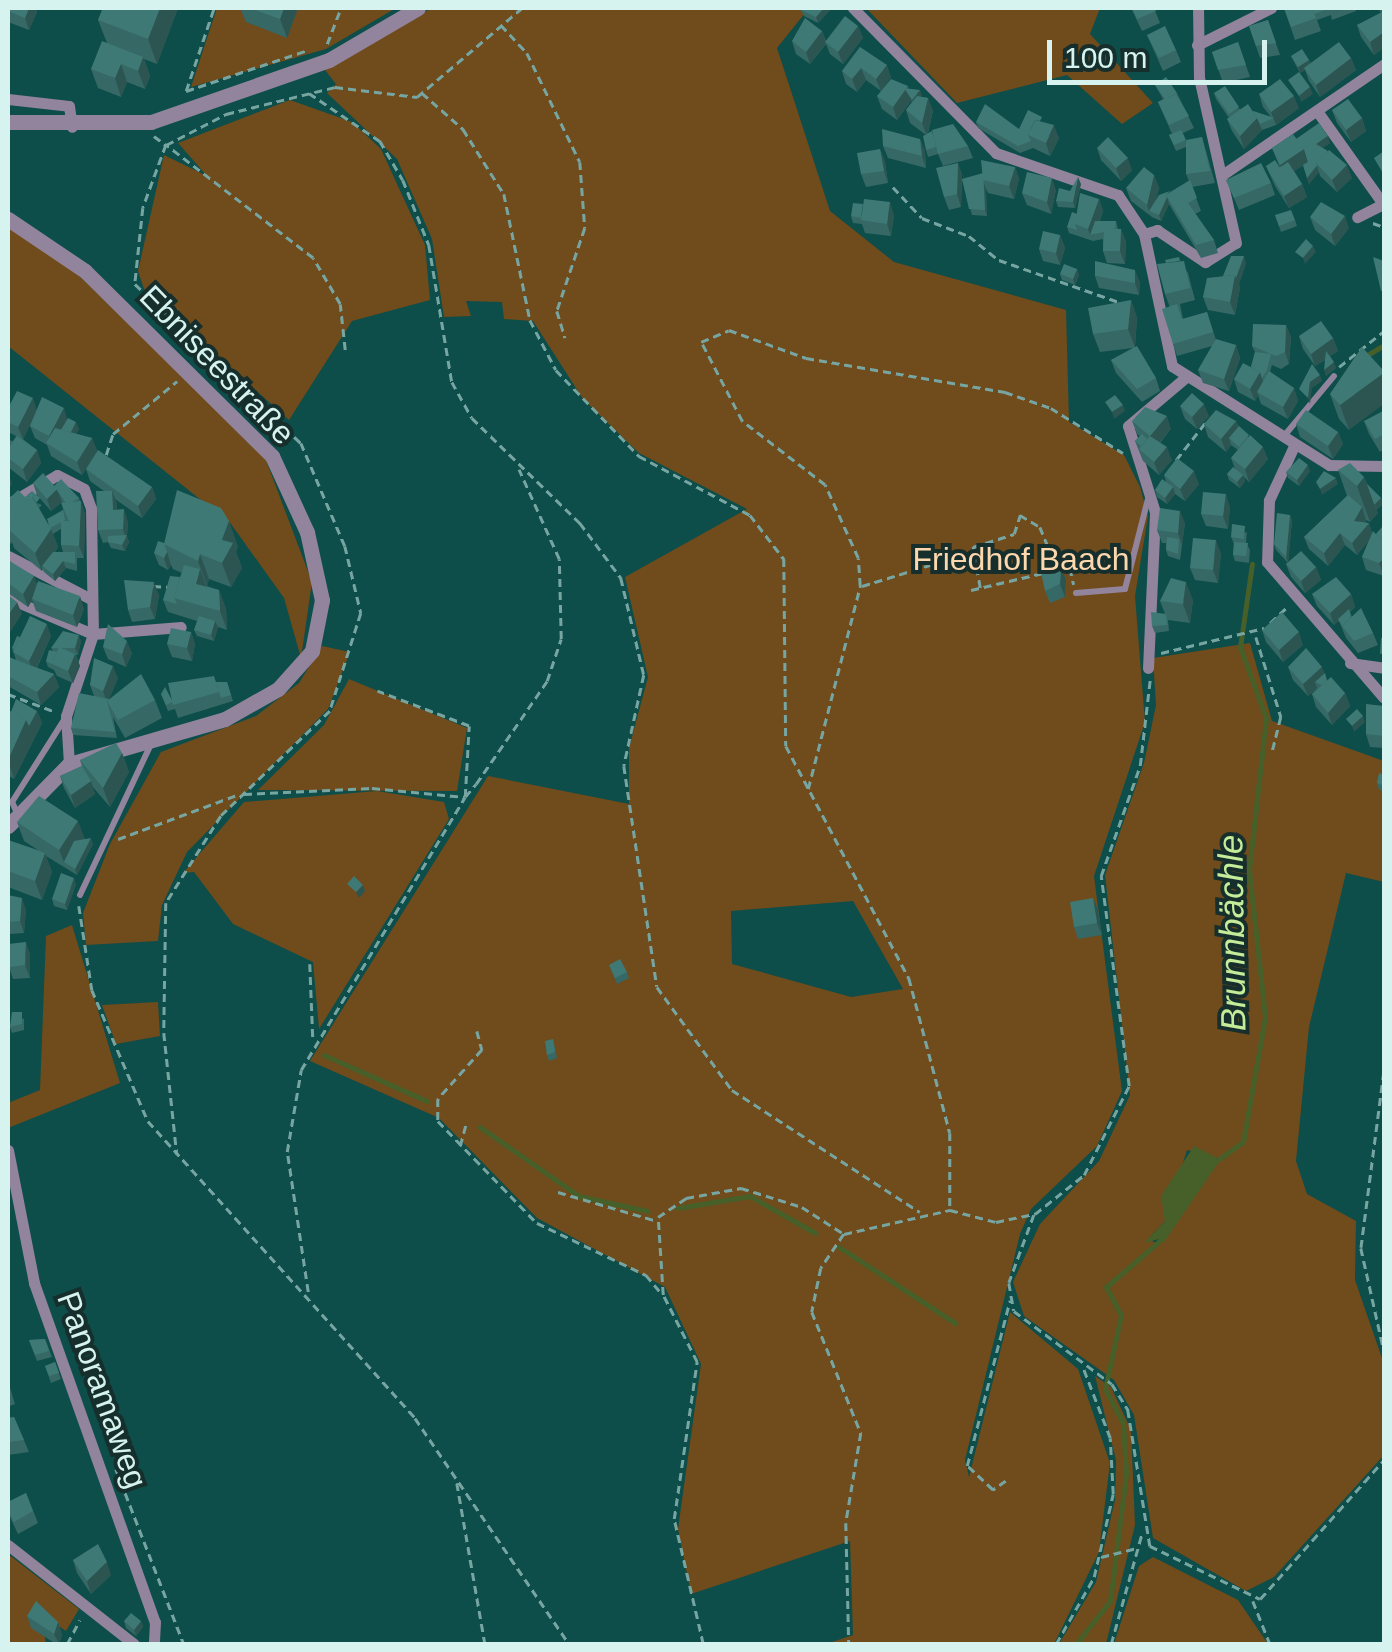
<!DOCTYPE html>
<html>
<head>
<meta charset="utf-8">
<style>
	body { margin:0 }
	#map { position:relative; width:1392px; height:1652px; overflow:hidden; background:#0d4d4a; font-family:Helvetica,sans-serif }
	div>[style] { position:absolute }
	.green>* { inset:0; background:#704b1b }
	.water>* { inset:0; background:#476029 }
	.stream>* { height:5px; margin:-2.5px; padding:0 2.5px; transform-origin:2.5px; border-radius:2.5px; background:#476029 }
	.path>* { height:2.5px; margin-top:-1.25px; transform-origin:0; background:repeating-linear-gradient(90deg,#77a5a2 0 8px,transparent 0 13px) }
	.service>* { height:6px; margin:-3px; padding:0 3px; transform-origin:3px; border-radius:3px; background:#91849c }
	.minor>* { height:11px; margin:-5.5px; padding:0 5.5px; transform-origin:5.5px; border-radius:5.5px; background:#91849c }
	.tertiary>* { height:15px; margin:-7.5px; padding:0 7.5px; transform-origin:7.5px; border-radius:7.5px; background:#91849c }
	.wall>* { inset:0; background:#366865 }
	.shaded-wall>* { inset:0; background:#2c5552 }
	.building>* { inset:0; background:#3f7975 }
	span { translate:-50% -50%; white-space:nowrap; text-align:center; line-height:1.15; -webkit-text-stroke:8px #162f2d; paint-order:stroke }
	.street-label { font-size:32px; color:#d6f3f0 }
	.park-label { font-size:32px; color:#fdd7ad }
	.water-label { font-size:35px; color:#c4ec99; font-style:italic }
	.frame { position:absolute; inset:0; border:10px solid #d6f3f0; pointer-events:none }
	.scale { position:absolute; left:1047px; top:40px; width:220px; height:45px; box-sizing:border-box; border:5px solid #d6f3f0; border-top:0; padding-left:12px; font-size:30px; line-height:35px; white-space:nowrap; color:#d6f3f0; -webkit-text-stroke:8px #162f2d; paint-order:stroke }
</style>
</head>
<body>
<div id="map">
	<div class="green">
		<div style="clip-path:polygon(217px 8px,396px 8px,326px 49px,191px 87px)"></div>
		<div style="clip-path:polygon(evenodd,432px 8px,809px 8px,777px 48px,830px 211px,894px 262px,1066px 310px,1069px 422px,1124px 455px,1140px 487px,1148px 516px,1135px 596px,1145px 722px,1094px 876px,1122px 1091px,1097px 1146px,1031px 1209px,1020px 1234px,965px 1460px,969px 1477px,1010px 1312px,1078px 1369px,1110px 1463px,1099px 1552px,1054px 1644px,826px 1644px,853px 1635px,850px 1541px,691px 1594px,678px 1529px,701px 1364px,665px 1287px,537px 1218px,439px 1118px,310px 1061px,488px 776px,629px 804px,629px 748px,648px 677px,625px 577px,747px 509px,639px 453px,583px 399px,533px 321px,504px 319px,502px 302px,466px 301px,471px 316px,444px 317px,432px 239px,397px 159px,327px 93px,336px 84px,325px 70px,432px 8px,853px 901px,903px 989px,851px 997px,732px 964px,731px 911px,853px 901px)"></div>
		<div style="clip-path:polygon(866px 8px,1100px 8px,1090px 34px,1153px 103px,1122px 124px,1067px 75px,957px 103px)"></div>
		<div style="clip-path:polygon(290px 100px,352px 122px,381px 149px,425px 245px,430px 300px,352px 321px,289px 420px,144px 289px,138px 271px,164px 155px,207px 176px,178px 143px)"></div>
		<div style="clip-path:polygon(8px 224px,66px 263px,264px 455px,312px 582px,301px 658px,284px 598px,231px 524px,8px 346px)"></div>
		<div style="clip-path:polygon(evenodd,1250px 643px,1272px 721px,1384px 761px,1384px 882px,1346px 873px,1309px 1027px,1296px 1161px,1307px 1194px,1356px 1221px,1355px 1280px,1384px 1364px,1384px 1455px,1274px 1577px,1246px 1591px,1153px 1538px,1134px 1415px,1114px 1380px,1024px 1316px,1013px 1282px,1040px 1224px,1099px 1161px,1130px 1095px,1105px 875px,1144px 763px,1156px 705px,1153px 658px,1250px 643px,1187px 1150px,1217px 1158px,1156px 1243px,1148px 1239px,1165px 1221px,1187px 1150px)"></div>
		<div style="clip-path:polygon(322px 646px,350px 652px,328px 709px,187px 852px,162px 905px,158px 941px,86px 945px,83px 913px,110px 844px,161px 752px,256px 716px,299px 683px)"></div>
		<div style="clip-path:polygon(349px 679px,467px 728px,457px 791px,258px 790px,324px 725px)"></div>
		<div style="clip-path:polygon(377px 791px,444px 802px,449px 819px,319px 1029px,313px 962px,233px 924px,194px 872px,183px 873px,244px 802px)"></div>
		<div style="clip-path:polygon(72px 925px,120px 1083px,8px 1128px,8px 1103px,40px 1090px,46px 936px)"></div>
		<div style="clip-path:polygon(158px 1002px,160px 1036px,116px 1044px,102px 1005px)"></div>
		<div style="clip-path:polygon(1095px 1376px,1111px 1387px,1131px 1430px,1135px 1525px,1106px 1644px,1059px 1644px,1096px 1582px,1115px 1500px,1116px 1460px)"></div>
		<div style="clip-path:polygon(8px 1554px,79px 1609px,66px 1631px,41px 1614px,46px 1644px,8px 1644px)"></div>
		<div style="clip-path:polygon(1153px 1557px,1238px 1600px,1268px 1644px,1114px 1644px,1139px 1566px)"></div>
	</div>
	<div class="water">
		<div style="clip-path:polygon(1194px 1146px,1217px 1158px,1163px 1238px,1144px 1243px,1165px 1221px,1161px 1196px)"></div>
	</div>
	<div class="stream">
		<div style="left:1364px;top:357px;width:23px;rotate:-31deg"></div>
		<div style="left:324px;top:1055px;width:113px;rotate:24.1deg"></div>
		<div style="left:480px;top:1127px;width:121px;rotate:34.9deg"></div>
		<div style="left:579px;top:1196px;width:70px;rotate:12.4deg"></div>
		<div style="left:678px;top:1208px;width:73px;rotate:-9.5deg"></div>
		<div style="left:750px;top:1196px;width:75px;rotate:29.6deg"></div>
		<div style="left:839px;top:1247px;width:139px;rotate:33.2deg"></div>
		<div style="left:1076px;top:1644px;width:55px;rotate:-51.7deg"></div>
		<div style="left:1110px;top:1601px;width:128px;rotate:-82.8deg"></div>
		<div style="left:1126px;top:1474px;width:51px;rotate:-93.4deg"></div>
		<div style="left:1123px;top:1423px;width:38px;rotate:-118deg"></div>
		<div style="left:1105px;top:1389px;width:76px;rotate:-77.8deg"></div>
		<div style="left:1121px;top:1315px;width:32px;rotate:-118deg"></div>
		<div style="left:1106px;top:1287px;width:75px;rotate:-40.7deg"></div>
		<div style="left:1163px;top:1238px;width:92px;rotate:-55.6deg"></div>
		<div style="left:1215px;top:1162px;width:34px;rotate:-36deg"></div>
		<div style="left:1243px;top:1142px;width:127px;rotate:-80deg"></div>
		<div style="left:1265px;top:1017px;width:148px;rotate:-96.2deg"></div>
		<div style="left:1249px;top:870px;width:153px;rotate:-83.6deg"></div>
		<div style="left:1266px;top:718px;width:76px;rotate:-110.1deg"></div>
		<div style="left:1240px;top:647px;width:84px;rotate:-81.8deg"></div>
	</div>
	<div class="path">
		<div style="left:501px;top:25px;width:38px;rotate:47deg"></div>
		<div style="left:527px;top:53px;width:121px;rotate:64.1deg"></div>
		<div style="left:580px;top:162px;width:66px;rotate:85.7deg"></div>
		<div style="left:585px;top:228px;width:88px;rotate:108.6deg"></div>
		<div style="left:557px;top:311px;width:28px;rotate:73deg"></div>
		<div style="left:327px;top:44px;width:39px;rotate:-69deg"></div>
		<div style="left:186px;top:91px;width:129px;rotate:-18.6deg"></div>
		<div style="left:186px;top:91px;width:88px;rotate:-71.4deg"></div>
		<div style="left:309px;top:93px;width:86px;rotate:34.1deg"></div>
		<div style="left:380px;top:141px;width:45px;rotate:59.5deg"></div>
		<div style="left:403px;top:180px;width:70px;rotate:68.2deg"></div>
		<div style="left:429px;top:245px;width:139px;rotate:80.5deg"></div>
		<div style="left:452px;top:382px;width:41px;rotate:60.9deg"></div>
		<div style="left:472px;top:418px;width:151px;rotate:44.2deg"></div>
		<div style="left:580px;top:523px;width:69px;rotate:53.3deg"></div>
		<div style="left:621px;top:578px;width:100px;rotate:76.7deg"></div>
		<div style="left:644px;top:675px;width:93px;rotate:102.4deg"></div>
		<div style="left:624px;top:766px;width:223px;rotate:81.5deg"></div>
		<div style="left:657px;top:987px;width:127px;rotate:53.9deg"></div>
		<div style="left:732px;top:1090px;width:224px;rotate:33deg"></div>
		<div style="left:422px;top:93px;width:55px;rotate:41.3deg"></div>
		<div style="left:463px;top:129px;width:77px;rotate:57.8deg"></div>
		<div style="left:504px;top:194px;width:129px;rotate:78.3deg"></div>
		<div style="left:530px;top:320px;width:56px;rotate:62.5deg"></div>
		<div style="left:556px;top:370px;width:120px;rotate:46deg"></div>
		<div style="left:639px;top:456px;width:126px;rotate:28deg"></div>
		<div style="left:750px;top:515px;width:56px;rotate:52.3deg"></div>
		<div style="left:784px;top:559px;width:187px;rotate:89.4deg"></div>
		<div style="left:786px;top:746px;width:263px;rotate:62.1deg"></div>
		<div style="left:909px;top:978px;width:160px;rotate:75.2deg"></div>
		<div style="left:950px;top:1133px;width:76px;rotate:90deg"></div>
		<div style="left:154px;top:136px;width:15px;rotate:37deg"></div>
		<div style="left:166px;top:145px;width:67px;rotate:110.1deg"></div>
		<div style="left:143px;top:208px;width:76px;rotate:96deg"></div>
		<div style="left:135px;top:284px;width:230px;rotate:43.8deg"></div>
		<div style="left:301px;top:443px;width:112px;rotate:66.9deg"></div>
		<div style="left:345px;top:546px;width:69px;rotate:76.6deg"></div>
		<div style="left:361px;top:613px;width:103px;rotate:107.6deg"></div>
		<div style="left:330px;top:711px;width:151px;rotate:136.1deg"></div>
		<div style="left:221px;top:816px;width:103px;rotate:122.3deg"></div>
		<div style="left:166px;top:903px;width:130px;rotate:90.9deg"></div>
		<div style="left:164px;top:1033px;width:122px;rotate:83.9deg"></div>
		<div style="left:893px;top:187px;width:42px;rotate:46.9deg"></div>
		<div style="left:922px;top:218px;width:50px;rotate:21deg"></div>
		<div style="left:969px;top:236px;width:38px;rotate:39deg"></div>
		<div style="left:999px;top:260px;width:127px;rotate:19.3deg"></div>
		<div style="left:1373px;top:223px;width:12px;rotate:20deg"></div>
		<div style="left:345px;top:350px;width:46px;rotate:-96.2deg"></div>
		<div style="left:340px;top:304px;width:53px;rotate:-120.4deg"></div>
		<div style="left:313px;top:258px;width:185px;rotate:-142.5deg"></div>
		<div style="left:166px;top:145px;width:68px;rotate:-27.3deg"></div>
		<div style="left:226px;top:114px;width:112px;rotate:-13.9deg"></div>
		<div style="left:335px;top:87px;width:83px;rotate:7deg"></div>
		<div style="left:417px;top:97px;width:138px;rotate:-40.3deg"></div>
		<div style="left:1339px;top:367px;width:58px;rotate:-38.7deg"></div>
		<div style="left:106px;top:455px;width:22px;rotate:-72deg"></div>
		<div style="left:113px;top:434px;width:83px;rotate:-39.6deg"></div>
		<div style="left:1176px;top:460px;width:47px;rotate:-51.9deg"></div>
		<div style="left:1060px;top:568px;width:62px;rotate:-12deg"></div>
		<div style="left:1070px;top:568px;width:17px;rotate:77deg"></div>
		<div style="left:153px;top:586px;width:16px;rotate:4deg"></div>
		<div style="left:862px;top:586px;width:85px;rotate:-17.2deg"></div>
		<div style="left:943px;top:561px;width:17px;rotate:40deg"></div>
		<div style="left:956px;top:572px;width:20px;rotate:-11deg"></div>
		<div style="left:980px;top:588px;width:42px;rotate:-99.7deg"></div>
		<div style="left:973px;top:547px;width:43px;rotate:-17.6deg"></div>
		<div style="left:1014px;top:534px;width:20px;rotate:-72deg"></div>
		<div style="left:1020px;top:515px;width:23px;rotate:31deg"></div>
		<div style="left:1040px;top:527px;width:44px;rotate:67.5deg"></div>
		<div style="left:971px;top:590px;width:74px;rotate:-13.3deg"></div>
		<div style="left:1270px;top:623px;width:22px;rotate:-43deg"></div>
		<div style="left:1256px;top:637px;width:84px;rotate:72.6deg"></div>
		<div style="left:1281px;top:717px;width:36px;rotate:104deg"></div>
		<div style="left:1161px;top:653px;width:106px;rotate:-13.6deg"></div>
		<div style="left:8px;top:694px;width:48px;rotate:20.7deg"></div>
		<div style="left:808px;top:789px;width:210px;rotate:-75.6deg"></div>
		<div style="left:860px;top:586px;width:28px;rotate:-94deg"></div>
		<div style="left:858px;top:558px;width:80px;rotate:-114.3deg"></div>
		<div style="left:825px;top:485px;width:105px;rotate:-142.4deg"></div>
		<div style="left:742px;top:421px;width:89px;rotate:-117.4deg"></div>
		<div style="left:701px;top:342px;width:30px;rotate:-23deg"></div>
		<div style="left:729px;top:330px;width:82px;rotate:20deg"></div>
		<div style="left:806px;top:358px;width:202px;rotate:9.7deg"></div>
		<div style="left:1005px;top:392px;width:49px;rotate:19.2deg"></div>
		<div style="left:1051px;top:408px;width:85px;rotate:32deg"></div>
		<div style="left:244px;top:794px;width:128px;rotate:-2.7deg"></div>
		<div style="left:372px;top:788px;width:93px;rotate:5.5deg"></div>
		<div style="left:465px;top:797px;width:17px;rotate:-50deg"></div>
		<div style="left:476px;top:784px;width:125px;rotate:-55.4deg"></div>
		<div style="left:547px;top:681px;width:44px;rotate:-71.6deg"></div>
		<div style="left:561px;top:639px;width:80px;rotate:-91.4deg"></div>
		<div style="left:559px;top:559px;width:98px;rotate:-114.2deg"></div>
		<div style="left:118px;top:839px;width:127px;rotate:-20.3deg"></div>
		<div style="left:79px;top:906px;width:85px;rotate:81.2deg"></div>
		<div style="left:92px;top:990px;width:142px;rotate:66.9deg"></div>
		<div style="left:148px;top:1121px;width:399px;rotate:48deg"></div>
		<div style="left:415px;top:1418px;width:273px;rotate:55.7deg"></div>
		<div style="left:310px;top:964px;width:75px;rotate:87.7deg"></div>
		<div style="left:477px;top:1031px;width:20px;rotate:75deg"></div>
		<div style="left:482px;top:1050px;width:66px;rotate:131.9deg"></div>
		<div style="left:438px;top:1099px;width:22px;rotate:90deg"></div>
		<div style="left:438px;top:1121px;width:142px;rotate:45.9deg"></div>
		<div style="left:537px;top:1223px;width:121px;rotate:25.5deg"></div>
		<div style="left:646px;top:1275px;width:25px;rotate:50deg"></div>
		<div style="left:1384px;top:1072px;width:177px;rotate:97.4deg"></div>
		<div style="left:1361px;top:1248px;width:106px;rotate:77.4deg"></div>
		<div style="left:460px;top:1146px;width:24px;rotate:-75deg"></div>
		<div style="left:558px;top:1192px;width:103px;rotate:16.3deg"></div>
		<div style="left:1034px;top:1215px;width:72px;rotate:110.2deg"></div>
		<div style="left:1009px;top:1283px;width:28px;rotate:80deg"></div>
		<div style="left:1014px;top:1311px;width:122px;rotate:36.7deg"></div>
		<div style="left:1112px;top:1384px;width:31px;rotate:58deg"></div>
		<div style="left:1128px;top:1410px;width:138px;rotate:80.8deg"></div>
		<div style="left:1150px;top:1546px;width:122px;rotate:25.7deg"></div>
		<div style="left:1260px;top:1599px;width:186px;rotate:-48.3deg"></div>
		<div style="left:844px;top:1234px;width:41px;rotate:124.1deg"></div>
		<div style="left:821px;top:1268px;width:45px;rotate:101.6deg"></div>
		<div style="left:812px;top:1312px;width:131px;rotate:68deg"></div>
		<div style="left:861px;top:1433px;width:91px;rotate:99.5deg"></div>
		<div style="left:846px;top:1523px;width:121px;rotate:88.6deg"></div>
		<div style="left:308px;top:1292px;width:142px;rotate:-98.5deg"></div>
		<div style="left:287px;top:1152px;width:83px;rotate:-80.3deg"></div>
		<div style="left:301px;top:1070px;width:318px;rotate:-59deg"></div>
		<div style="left:465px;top:797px;width:71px;rotate:-86.8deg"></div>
		<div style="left:469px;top:726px;width:98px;rotate:-159.2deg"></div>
		<div style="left:116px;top:1469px;width:188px;rotate:68.8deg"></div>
		<div style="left:1006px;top:1481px;width:16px;rotate:145deg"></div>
		<div style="left:993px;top:1490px;width:35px;rotate:-137deg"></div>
		<div style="left:967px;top:1466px;width:171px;rotate:-75.5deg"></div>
		<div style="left:457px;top:1483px;width:163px;rotate:80.1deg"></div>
		<div style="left:1101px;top:1557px;width:37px;rotate:-14deg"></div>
		<div style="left:1253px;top:1601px;width:46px;rotate:68.4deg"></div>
		<div style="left:67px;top:1644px;width:27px;rotate:-62deg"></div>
		<div style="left:703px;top:1644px;width:128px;rotate:-103.1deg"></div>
		<div style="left:674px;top:1519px;width:159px;rotate:-81.7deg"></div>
		<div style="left:697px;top:1362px;width:75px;rotate:-116.9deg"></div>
		<div style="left:663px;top:1295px;width:78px;rotate:-93.7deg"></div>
		<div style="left:658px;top:1217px;width:34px;rotate:-34deg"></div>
		<div style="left:686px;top:1198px;width:56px;rotate:-10.3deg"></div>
		<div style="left:741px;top:1188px;width:64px;rotate:17.3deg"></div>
		<div style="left:802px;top:1207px;width:50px;rotate:32.7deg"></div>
		<div style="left:844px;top:1234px;width:109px;rotate:-12.8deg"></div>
		<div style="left:950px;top:1210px;width:48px;rotate:14.6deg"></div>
		<div style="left:996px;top:1222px;width:40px;rotate:-12deg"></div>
		<div style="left:1035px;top:1214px;width:63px;rotate:-38.5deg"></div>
		<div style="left:1084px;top:1175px;width:100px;rotate:-63.2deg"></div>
		<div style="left:1129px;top:1086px;width:212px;rotate:-97.6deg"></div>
		<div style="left:1101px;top:876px;width:117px;rotate:-70.5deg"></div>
		<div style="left:1140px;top:766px;width:87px;rotate:-83.4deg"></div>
		<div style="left:1056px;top:1644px;width:77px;rotate:-60.4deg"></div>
		<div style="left:1094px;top:1577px;width:85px;rotate:-77.1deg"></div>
		<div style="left:1113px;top:1494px;width:56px;rotate:-93.1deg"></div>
		<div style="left:1110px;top:1438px;width:75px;rotate:-111.1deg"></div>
		<div style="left:1111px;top:1644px;width:115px;rotate:-74.4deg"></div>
	</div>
	<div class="service">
		<div style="left:1284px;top:436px;width:78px;rotate:-50.2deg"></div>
		<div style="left:1076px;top:593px;width:49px;rotate:-4.7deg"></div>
		<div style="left:1125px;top:589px;width:97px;rotate:-75.7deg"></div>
		<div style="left:17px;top:813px;width:12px;rotate:-114deg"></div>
		<div style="left:12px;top:802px;width:101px;rotate:-57.6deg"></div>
		<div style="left:80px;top:895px;width:167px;rotate:-64.8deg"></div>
	</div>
	<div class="minor">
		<div style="left:853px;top:8px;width:204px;rotate:45.4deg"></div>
		<div style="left:996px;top:153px;width:129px;rotate:19deg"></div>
		<div style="left:1118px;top:195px;width:47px;rotate:56.3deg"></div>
		<div style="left:1144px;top:234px;width:135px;rotate:78deg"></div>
		<div style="left:1172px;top:366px;width:186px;rotate:32.2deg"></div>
		<div style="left:1329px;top:465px;width:55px;rotate:1deg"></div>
		<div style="left:1197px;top:45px;width:83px;rotate:-26.6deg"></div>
		<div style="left:8px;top:99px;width:61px;rotate:6.5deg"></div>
		<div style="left:69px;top:106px;width:21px;rotate:82deg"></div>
		<div style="left:1317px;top:111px;width:114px;rotate:54.6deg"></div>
		<div style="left:1383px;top:204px;width:29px;rotate:153deg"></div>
		<div style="left:1225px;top:173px;width:193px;rotate:-34.4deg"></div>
		<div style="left:1144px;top:234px;width:14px;rotate:-17deg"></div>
		<div style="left:1157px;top:230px;width:58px;rotate:33.7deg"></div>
		<div style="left:1205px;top:262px;width:36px;rotate:-32deg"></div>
		<div style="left:1236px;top:243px;width:169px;rotate:-102.6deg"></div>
		<div style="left:1199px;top:78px;width:70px;rotate:-90.8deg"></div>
		<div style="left:1294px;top:446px;width:60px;rotate:114.8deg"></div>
		<div style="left:1269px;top:500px;width:62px;rotate:91.8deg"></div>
		<div style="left:1267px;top:562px;width:179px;rotate:49.3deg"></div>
		<div style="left:8px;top:504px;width:57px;rotate:-30.6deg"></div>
		<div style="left:57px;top:475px;width:30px;rotate:27deg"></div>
		<div style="left:84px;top:489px;width:20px;rotate:70deg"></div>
		<div style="left:91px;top:508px;width:126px;rotate:89.1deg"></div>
		<div style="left:93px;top:634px;width:86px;rotate:108.2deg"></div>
		<div style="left:66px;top:716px;width:48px;rotate:86.4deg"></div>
		<div style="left:8px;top:556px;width:93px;rotate:27.4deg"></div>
		<div style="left:8px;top:598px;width:92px;rotate:23deg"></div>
		<div style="left:93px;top:634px;width:88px;rotate:-4.5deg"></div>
		<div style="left:1350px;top:663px;width:34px;rotate:8deg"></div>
		<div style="left:1148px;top:668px;width:156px;rotate:-87.4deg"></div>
		<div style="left:1155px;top:512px;width:90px;rotate:-107.4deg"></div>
		<div style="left:1128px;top:426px;width:76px;rotate:-40.2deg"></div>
		<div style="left:8px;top:1150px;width:136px;rotate:78.9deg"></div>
		<div style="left:34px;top:1283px;width:360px;rotate:70.4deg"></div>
		<div style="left:155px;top:1622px;width:22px;rotate:93deg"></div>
		<div style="left:8px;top:1545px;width:160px;rotate:38.2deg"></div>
	</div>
	<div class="tertiary">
		<div style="left:8px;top:122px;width:143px"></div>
		<div style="left:151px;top:122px;width:188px;rotate:-19.2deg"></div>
		<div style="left:329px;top:60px;width:103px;rotate:-30.3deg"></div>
		<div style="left:8px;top:219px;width:93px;rotate:34deg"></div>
		<div style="left:85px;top:271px;width:263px;rotate:44.7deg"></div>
		<div style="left:272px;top:456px;width:84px;rotate:65.3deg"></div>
		<div style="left:307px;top:532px;width:70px;rotate:77.6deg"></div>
		<div style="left:322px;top:600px;width:52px;rotate:101.1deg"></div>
		<div style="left:312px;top:651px;width:51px;rotate:131.8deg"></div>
		<div style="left:278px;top:689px;width:61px;rotate:150.5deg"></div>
		<div style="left:225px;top:719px;width:162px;rotate:163.9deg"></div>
		<div style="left:69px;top:764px;width:87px;rotate:134.5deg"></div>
	</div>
	<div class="wall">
		<div style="clip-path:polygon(8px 8px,35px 8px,37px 12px,29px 30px,8px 22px)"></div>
		<div style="clip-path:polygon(103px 8px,178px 8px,157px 64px,144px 59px,150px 76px,145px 89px,127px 82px,121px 97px,98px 88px,91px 69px,107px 43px,98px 20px)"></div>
		<div style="clip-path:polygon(240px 8px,295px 8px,297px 11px,287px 38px,246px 22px)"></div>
		<div style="clip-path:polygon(804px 8px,832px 8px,818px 23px,804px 16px,801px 10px)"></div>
		<div style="clip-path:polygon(1131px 8px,1154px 8px,1160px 23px,1142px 31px)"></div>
		<div style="clip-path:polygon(1284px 8px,1355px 8px,1356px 11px,1332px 20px,1331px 15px,1317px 20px,1321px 31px,1295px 40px)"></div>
		<div style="clip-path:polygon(1378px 8px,1384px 8px,1384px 48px,1374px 55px,1361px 37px,1357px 25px,1381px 13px)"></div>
		<div style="clip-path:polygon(1268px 20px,1280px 55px,1260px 58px,1249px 26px)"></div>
		<div style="clip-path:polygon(858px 26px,863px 38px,843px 64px,830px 54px,826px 44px,810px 64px,796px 54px,792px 41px,822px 31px,826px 41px)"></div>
		<div style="clip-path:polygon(1147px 35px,1176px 50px,1181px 62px,1163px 71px)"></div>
		<div style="clip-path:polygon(1238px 42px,1250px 77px,1223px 83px,1212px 52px)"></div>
		<div style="clip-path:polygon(860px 47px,891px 77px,881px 91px,866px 80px,857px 92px,846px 84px,842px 71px)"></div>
		<div style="clip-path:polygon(1291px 56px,1309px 60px,1311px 64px,1351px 58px,1356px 70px,1320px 97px,1309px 81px,1305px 70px,1300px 73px)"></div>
		<div style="clip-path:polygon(1155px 85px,1177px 93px,1194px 128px,1183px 133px,1186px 142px,1202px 137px,1215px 183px,1192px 187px,1201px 211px,1195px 214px,1214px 240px,1218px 253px,1201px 258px,1169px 204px,1161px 221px,1152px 217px,1131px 201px,1126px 188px,1154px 175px,1159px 188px,1156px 200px,1189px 181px,1186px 174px,1186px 147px,1176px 151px,1169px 135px,1172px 134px,1158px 102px,1163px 99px)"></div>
		<div style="clip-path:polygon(908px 86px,909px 89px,921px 97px,928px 98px,933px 111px,928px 133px,968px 146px,973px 158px,943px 166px,938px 154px,928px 157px,926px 150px,926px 135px,910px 123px,906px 110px,912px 102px,911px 101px,897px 120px,882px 109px,877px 96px)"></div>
		<div style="clip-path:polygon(1214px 93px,1240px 109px,1253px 111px,1271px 117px,1263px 107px,1259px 94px,1299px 108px,1276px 125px,1262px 130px,1244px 149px,1232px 131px,1227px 119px,1229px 118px,1216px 99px)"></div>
		<div style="clip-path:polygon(1332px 110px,1362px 118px,1366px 131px,1351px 142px,1337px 123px)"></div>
		<div style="clip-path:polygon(976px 122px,1019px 129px,1059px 138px,1050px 156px,1033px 148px,1020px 153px,978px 128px)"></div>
		<div style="clip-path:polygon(920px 139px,925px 151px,926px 168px,888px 158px,883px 146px)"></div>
		<div style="clip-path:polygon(1296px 139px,1330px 143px,1322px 148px,1352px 178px,1337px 192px,1320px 176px,1319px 172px,1309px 184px,1303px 165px,1294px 171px,1302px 184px,1307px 197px,1289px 208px,1275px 186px,1266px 166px,1280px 168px,1272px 148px)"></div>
		<div style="clip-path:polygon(1097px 148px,1132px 170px,1121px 181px,1101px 160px)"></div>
		<div style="clip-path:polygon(880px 149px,885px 162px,888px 183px,866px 187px,861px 174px)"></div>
		<div style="clip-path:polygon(958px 163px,962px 175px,961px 207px,949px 210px,944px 197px)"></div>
		<div style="clip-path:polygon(1015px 167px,1019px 179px,1014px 199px,988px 193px,986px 189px,987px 216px,972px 215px,962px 179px)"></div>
		<div style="clip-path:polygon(1226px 180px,1271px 183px,1275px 195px,1239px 210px)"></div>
		<div style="clip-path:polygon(1081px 184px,1075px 208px,1058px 207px,1056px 201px)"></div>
		<div style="clip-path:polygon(1056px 190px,1051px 214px,1027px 205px,1022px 193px)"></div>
		<div style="clip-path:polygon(1099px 199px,1103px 211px,1100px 221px,1116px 221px,1118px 229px,1121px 229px,1126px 242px,1125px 264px,1107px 263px,1103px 251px,1103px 239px,1093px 241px,1069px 233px,1067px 227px,1077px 214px)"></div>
		<div style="clip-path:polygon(894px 215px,891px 236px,865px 233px,862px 224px,853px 223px,851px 216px)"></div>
		<div style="clip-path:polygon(1275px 215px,1295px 220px,1297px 226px,1281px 232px)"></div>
		<div style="clip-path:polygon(1310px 217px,1349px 228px,1335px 246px,1315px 230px)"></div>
		<div style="clip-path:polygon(1060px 235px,1065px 248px,1060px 265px,1043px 261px,1039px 249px)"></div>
		<div style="clip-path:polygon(1180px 261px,1188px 273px,1195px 300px,1180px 304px,1183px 319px,1207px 312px,1216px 340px,1236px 345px,1240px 358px,1229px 391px,1203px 383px,1198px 370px,1212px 346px,1177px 356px,1173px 344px,1169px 305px,1165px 294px)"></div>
		<div style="clip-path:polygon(1246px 263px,1239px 284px,1240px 288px,1235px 315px,1208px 310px,1203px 297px,1223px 276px)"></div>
		<div style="clip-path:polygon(1077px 269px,1079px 275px,1075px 285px,1062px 280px,1060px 274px)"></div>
		<div style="clip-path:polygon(1095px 276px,1140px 282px,1139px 295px,1099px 288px)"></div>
		<div style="clip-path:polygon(1131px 300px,1137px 318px,1135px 347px,1156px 378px,1160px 391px,1142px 402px,1116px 373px,1111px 360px,1133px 348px,1100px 352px,1093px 334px)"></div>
		<div style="clip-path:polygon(1286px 325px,1291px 337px,1289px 364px,1281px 369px,1272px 365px,1270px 372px,1294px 388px,1298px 401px,1288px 419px,1261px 404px,1258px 395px,1255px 401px,1238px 392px,1234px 379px,1251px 367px,1255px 352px,1252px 346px)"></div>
		<div style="clip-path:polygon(1299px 336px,1333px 338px,1338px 351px,1330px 356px,1336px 368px,1326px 376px,1325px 360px,1315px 366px,1303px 349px)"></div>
		<div style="clip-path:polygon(1362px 347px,1349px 430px,1339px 419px,1330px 394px)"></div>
		<div style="clip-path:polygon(1180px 406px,1209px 416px,1197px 429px,1185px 419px)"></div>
		<div style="clip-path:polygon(8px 408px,37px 410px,67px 419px,79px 429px,76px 434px,92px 438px,97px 451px,82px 475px,51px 456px,47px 445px,35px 438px,30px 426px,34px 417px,23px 439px,37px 450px,41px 463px,27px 482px,8px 467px,8px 440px,13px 441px,16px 436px,8px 432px)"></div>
		<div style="clip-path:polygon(1384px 413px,1384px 449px,1380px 452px,1369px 434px,1364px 421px)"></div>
		<div style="clip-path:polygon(1132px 421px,1171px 429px,1160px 443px,1172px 460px,1159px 475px,1143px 461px,1135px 441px,1140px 436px,1137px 434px)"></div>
		<div style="clip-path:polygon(1236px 421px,1239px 427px,1268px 459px,1249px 482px,1243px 476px,1245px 481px,1240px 488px,1229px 480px,1227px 474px,1235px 469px,1231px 458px,1238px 450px,1231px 445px,1226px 452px,1208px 437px,1204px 424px)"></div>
		<div style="clip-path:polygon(1296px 424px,1338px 432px,1343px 444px,1333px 459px,1300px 437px)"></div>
		<div style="clip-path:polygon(86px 469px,152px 487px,156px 499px,142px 518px,115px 499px,117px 510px,128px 522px,127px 536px,129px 542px,125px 551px,111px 548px,108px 542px,103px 543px,98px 530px,104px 491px,90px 481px)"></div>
		<div style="clip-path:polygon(1338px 470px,1364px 477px,1367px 484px,1381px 498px,1383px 504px,1376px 510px,1378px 513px,1370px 522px,1366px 520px,1365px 523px,1369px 523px,1372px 533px,1376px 534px,1384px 525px,1384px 576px,1366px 570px,1362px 557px,1369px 540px,1357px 555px,1345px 545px,1328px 566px,1309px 549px,1304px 537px,1347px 496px)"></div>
		<div style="clip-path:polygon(1310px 471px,1299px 486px,1288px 478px,1286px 472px)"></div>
		<div style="clip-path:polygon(1164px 475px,1199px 484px,1185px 501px,1175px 494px,1167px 504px,1157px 497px,1155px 490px,1166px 482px)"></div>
		<div style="clip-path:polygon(evenodd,33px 483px,54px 486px,79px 498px,85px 514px,84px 558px,77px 558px,77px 571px,66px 568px,55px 581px,44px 572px,43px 570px,42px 571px,14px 548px,12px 542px,11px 544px,8px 541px,8px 500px,25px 498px,42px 505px,39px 508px,48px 524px,63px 510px,62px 502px,51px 511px,37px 495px,33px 483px,61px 529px,61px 545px,63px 552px,55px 552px,58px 547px,53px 534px,61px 529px)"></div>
		<div style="clip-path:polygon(1230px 507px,1228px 529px,1206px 526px,1201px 514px)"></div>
		<div style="clip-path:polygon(1290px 515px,1292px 521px,1288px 563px,1316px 567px,1321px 580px,1305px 593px,1291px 577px,1286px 564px,1288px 563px,1276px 550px,1274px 544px)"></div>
		<div style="clip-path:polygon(1185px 523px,1180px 560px,1168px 556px,1166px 550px,1166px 543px,1162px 543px,1157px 530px)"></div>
		<div style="clip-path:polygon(1247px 532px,1246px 543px,1250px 550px,1249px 563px,1235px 561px,1233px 555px,1234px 544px,1231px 537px)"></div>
		<div style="clip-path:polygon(164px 543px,238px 546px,236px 552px,242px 568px,231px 587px,209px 579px,207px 586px,219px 590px,226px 609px,227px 630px,218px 627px,214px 641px,197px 636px,194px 630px,197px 621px,168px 612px,163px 600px,180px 577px,182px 573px,173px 569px,171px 565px,168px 570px,159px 565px,154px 553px)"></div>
		<div style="clip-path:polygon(1221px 553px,1218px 583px,1195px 580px,1190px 568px)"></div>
		<div style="clip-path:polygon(8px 560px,37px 584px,84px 609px,77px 627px,36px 611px,32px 600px,28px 607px,8px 593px)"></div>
		<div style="clip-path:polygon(1061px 567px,1066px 580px,1065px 597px,1050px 603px,1045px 591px)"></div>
		<div style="clip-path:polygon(1312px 594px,1351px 594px,1355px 607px,1350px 612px,1352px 617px,1373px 633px,1378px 645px,1358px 653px,1346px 638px,1339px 621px,1334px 625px,1317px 606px)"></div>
		<div style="clip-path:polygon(159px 595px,155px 619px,132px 622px,128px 610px)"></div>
		<div style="clip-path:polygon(1193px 600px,1190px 623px,1168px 620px,1169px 631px,1155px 633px,1152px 626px,1165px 614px,1160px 601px)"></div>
		<div style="clip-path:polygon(1262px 630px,1303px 645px,1283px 662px,1266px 642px)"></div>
		<div style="clip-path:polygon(191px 632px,195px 644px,192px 661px,172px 657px,167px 644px)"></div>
		<div style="clip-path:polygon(51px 636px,37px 668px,54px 674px,59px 687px,41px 705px,8px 686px,8px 656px,16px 660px,12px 648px,20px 637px)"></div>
		<div style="clip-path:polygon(81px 641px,78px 655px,76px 655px,80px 666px,73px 683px,57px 676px,54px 670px,48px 667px,46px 661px,53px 651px,51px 648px)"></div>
		<div style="clip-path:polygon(103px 647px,132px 653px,126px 667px,108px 659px)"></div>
		<div style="clip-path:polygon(1288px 667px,1327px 681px,1345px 693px,1350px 706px,1332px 725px,1316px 707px,1312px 694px,1318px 688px,1308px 696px,1293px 680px)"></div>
		<div style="clip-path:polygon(118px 678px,109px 699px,155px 700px,162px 718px,125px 738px,113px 717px,117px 738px,73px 735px,71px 728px,94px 696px,90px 685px)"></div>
		<div style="clip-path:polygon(216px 682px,227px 682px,233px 701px,178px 718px,175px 709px,168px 711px,161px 694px,172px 700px)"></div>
		<div style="clip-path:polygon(8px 704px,8px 710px,11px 712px,37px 711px,42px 723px,14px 779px,8px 775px)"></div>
		<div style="clip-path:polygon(1384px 706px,1384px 748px,1370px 747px,1366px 734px)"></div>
		<div style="clip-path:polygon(122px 753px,129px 772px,110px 807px,92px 786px,95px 794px,75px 808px,64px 788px,60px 776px,82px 766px,80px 760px)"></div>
		<div style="clip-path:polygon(1384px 775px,1384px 791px,1379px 790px,1377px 783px)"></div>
		<div style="clip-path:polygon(17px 822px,85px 839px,93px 844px,77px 875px,46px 856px,52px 872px,42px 900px,8px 887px,8px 840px,38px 850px,24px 841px)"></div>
		<div style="clip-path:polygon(76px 884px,67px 910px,54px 906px,52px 899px)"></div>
		<div style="clip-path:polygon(8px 895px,26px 910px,24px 933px,10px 934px,8px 928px)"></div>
		<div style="clip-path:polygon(1093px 898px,1098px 910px,1102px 935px,1078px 939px,1074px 927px)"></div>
		<div style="clip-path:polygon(30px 954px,30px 978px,13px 979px,9px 967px)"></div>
		<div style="clip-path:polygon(609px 965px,627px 972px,629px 978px,617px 984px)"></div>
		<div style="clip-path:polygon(24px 1018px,24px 1030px,12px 1033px,10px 1027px)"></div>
		<div style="clip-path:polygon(553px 1039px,557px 1058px,549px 1061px,547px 1055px)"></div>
		<div style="clip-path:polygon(45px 1339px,52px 1357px,37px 1361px,29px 1340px)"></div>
		<div style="clip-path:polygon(55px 1362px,61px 1379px,51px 1383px,45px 1366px)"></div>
		<div style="clip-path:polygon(8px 1381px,15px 1404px,8px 1407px)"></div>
		<div style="clip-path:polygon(14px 1417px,29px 1452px,8px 1455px,8px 1418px)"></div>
		<div style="clip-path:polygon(26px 1493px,38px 1523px,18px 1534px,8px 1513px,8px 1502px)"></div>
		<div style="clip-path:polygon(73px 1560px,111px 1575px,91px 1594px,77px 1573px)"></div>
		<div style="clip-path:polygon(27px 1616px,58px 1622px,62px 1635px,59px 1644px,56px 1644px,31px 1628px)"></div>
		<div style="clip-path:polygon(124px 1621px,141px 1621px,143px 1627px,136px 1636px,126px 1628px)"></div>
	</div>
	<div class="shaded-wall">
		<div style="clip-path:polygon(29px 8px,35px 8px,37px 12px,29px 30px,25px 18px)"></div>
		<div style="clip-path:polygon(160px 8px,178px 8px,157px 64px,148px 39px)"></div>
		<div style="clip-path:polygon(284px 8px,295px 8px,297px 11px,287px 38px,280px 19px)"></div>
		<div style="clip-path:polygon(824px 8px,832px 8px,818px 23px,816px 17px)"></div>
		<div style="clip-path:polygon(858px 26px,863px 38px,843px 64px,838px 52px)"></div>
		<div style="clip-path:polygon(822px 31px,826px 43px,810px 64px,806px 52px)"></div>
		<div style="clip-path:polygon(1384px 32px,1384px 48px,1374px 55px,1370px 42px)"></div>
		<div style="clip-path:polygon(143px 57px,150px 76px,145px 89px,138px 71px)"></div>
		<div style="clip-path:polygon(1351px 58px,1356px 70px,1320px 97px,1316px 85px)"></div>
		<div style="clip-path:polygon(1309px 60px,1311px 66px,1300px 73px,1298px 67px)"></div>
		<div style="clip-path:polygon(121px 64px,127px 82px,121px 97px,115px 78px)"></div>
		<div style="clip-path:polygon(887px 65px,891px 77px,881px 91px,876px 79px)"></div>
		<div style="clip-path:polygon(861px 68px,866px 80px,857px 92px,852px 79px)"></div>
		<div style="clip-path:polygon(908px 86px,913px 99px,920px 90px,922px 96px,914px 106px,912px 100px,897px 120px,893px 107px)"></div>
		<div style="clip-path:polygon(1310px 87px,1313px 94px,1301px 102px,1299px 96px)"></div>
		<div style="clip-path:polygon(1294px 96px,1299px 108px,1276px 125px,1271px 112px)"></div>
		<div style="clip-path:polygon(928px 98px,933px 111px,927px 136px,922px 123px)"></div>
		<div style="clip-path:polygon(1257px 118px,1262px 130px,1244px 149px,1240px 136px)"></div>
		<div style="clip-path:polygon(1362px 118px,1366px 131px,1351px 142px,1346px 130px)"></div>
		<div style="clip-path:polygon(1054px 125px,1059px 138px,1050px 156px,1046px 143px)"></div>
		<div style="clip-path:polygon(1328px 136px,1330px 143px,1319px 150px,1316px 144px)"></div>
		<div style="clip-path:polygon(920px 139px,925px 151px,926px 168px,922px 156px)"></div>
		<div style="clip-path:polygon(880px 149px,885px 162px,888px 183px,884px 171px)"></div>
		<div style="clip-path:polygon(1304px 149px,1308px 162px,1276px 184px,1283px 172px,1280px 165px)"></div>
		<div style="clip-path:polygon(1128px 158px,1132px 170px,1121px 181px,1116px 168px)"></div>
		<div style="clip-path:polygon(958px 163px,962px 175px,961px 207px,957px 194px)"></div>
		<div style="clip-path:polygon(1347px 165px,1352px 178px,1337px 192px,1332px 180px)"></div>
		<div style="clip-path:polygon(1317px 166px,1319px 172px,1309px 184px,1307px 178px)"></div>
		<div style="clip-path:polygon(1015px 167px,1019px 179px,1014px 199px,1009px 186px)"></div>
		<div style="clip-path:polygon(1154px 175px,1159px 188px,1153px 212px,1149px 211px,1147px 205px)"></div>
		<div style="clip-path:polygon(1078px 177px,1081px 184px,1075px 208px,1073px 202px)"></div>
		<div style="clip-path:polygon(1052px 178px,1056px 190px,1051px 214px,1047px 202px)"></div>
		<div style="clip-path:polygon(984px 183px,986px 189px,987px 216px,985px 210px)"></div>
		<div style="clip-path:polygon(1302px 184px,1307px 197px,1289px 208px,1284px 196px)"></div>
		<div style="clip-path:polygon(1167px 197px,1169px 204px,1161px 221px,1159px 215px)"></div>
		<div style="clip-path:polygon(1099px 199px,1103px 211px,1095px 234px,1090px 235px,1088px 229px)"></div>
		<div style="clip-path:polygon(890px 202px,894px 215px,891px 236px,887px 224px)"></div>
		<div style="clip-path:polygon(1345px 216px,1349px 228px,1335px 246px,1331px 234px)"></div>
		<div style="clip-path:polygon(1121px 229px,1126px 242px,1125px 264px,1120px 251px)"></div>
		<div style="clip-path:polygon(1060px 235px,1065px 248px,1060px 265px,1056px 253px)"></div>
		<div style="clip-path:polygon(1313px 246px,1316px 252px,1305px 264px,1303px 258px)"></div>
		<div style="clip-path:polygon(1244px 256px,1246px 263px,1239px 284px,1240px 288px,1235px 315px,1230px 302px,1235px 275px)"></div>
		<div style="clip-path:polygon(1077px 269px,1079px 275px,1075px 285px,1073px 279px)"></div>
		<div style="clip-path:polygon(1135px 270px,1140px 282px,1139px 295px,1135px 283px)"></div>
		<div style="clip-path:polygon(1131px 300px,1137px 318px,1135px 347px,1128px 329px)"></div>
		<div style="clip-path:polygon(1286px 325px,1291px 337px,1289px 364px,1285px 352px)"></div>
		<div style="clip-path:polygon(1333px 338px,1338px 351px,1315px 366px,1311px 354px)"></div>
		<div style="clip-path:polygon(1236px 345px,1240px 358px,1229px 391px,1224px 379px)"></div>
		<div style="clip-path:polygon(1334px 362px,1336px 368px,1326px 376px,1324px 370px)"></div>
		<div style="clip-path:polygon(1260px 372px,1264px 385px,1257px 392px,1258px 395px,1255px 401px,1250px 389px)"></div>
		<div style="clip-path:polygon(1384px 373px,1384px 404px,1349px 430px,1340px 405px)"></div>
		<div style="clip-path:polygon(1320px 375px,1322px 381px,1312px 388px,1310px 404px,1308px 398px,1310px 382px)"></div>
		<div style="clip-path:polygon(1294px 388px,1298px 401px,1288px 419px,1283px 407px)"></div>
		<div style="clip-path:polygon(33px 398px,37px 411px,23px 439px,18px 427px)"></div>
		<div style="clip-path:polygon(1204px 404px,1209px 416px,1197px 429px,1192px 417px)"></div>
		<div style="clip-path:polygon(1123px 405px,1125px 411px,1114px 419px,1112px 412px)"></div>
		<div style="clip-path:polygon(64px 408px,68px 421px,53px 448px,49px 436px)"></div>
		<div style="clip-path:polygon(1167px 416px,1171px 429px,1148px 456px,1150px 436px)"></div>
		<div style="clip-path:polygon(1236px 421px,1241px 434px,1229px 438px,1231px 445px,1226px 452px,1221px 439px)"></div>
		<div style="clip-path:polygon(76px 422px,79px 429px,69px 446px,66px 440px)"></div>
		<div style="clip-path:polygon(1338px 432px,1343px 444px,1333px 459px,1328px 446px)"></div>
		<div style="clip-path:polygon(92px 438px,97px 451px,82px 475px,77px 462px)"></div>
		<div style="clip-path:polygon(1167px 447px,1172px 460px,1159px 475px,1154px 462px)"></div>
		<div style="clip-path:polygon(1263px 447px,1268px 459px,1249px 482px,1245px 469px)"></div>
		<div style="clip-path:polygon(37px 450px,41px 463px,27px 482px,23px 469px)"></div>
		<div style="clip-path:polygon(1308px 465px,1310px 471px,1299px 486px,1297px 480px)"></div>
		<div style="clip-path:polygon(1194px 471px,1199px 484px,1185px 501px,1180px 489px)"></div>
		<div style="clip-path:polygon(8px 472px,12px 484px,8px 489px)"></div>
		<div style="clip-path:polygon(1243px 475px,1245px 481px,1240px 488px,1237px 482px)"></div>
		<div style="clip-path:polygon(1364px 477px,1378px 513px,1370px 522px,1357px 486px)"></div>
		<div style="clip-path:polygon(1336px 478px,1338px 484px,1322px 495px,1320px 489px)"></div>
		<div style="clip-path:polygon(152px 487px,156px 499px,142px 518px,138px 506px)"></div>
		<div style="clip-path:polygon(1173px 487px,1175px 494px,1167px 504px,1165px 498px)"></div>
		<div style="clip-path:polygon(57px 489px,62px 502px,51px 511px,47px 499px)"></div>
		<div style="clip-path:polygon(112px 491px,117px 503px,118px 522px,113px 510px)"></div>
		<div style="clip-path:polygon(1226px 494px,1230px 507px,1228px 529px,1223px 516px)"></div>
		<div style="clip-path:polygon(1381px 498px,1383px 504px,1377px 510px,1375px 504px)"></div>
		<div style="clip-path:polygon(81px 501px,85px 514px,84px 558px,79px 546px)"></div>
		<div style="clip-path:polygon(1362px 507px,1366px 520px,1358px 534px,1354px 521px)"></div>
		<div style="clip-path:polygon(124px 509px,128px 522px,127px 536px,129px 542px,125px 551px,122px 545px,126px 538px,123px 529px)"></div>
		<div style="clip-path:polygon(1180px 511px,1185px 523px,1182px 545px,1178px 533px)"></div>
		<div style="clip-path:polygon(1290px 515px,1292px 521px,1288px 563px,1286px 557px)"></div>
		<div style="clip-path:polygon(229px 521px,238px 546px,236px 552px,242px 568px,231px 587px,222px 563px,222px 540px)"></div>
		<div style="clip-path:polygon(1369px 523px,1373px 536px,1357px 555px,1352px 543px)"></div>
		<div style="clip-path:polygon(51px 529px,58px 547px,44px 568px,42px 566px,42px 571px,35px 553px)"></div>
		<div style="clip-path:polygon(1340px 533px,1345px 545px,1328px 566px,1324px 553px)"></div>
		<div style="clip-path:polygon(1216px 540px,1221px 553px,1218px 583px,1213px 570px)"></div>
		<div style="clip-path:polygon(167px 552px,171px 565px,168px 570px,164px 558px)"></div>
		<div style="clip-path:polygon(200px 554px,209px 579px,207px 586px,198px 561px)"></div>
		<div style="clip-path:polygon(1384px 558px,1384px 576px,1379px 563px)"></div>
		<div style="clip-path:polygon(63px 561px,66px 568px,55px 581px,53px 574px)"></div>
		<div style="clip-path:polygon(1061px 567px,1066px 580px,1065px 597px,1060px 584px)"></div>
		<div style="clip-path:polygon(1316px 567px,1321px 580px,1305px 593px,1301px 581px)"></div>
		<div style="clip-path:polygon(200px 569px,207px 588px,196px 584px)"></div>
		<div style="clip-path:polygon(34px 576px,39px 589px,28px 607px,23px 594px)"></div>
		<div style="clip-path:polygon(154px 582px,159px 595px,155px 619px,150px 607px)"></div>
		<div style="clip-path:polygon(1186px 582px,1193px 600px,1190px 623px,1183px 604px)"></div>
		<div style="clip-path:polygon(219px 590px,226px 609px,227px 630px,220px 611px)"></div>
		<div style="clip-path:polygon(1351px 594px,1355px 607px,1334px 625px,1330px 613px)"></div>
		<div style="clip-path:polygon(80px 596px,84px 609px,77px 627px,73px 615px)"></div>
		<div style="clip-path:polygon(17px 602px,22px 614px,8px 635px,8px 616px)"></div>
		<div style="clip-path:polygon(215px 621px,218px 627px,214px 641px,211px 635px)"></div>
		<div style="clip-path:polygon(47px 624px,51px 636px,34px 673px,29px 661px)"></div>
		<div style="clip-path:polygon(191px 632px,195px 644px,192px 661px,187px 648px)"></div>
		<div style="clip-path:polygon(1299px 632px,1303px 645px,1283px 662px,1279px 650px)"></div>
		<div style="clip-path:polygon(79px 635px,81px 641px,78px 655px,75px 648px)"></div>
		<div style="clip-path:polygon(127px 641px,132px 653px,126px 667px,122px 654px)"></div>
		<div style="clip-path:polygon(75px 654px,80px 666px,73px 683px,68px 671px)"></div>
		<div style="clip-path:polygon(113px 666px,118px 678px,107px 703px,103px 691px)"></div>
		<div style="clip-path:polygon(1322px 667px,1327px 679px,1330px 695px,1326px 680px,1315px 682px,1317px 688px,1308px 696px,1303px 684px)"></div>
		<div style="clip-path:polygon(54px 674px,59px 687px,41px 705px,37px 692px)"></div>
		<div style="clip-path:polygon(1345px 693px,1350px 706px,1332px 725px,1328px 713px)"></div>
		<div style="clip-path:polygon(37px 711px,42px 723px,14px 779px,8px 760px,26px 720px)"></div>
		<div style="clip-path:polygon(1363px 716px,1365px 722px,1354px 732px,1352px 726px)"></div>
		<div style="clip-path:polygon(122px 753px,129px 772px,110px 807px,103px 788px)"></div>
		<div style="clip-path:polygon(91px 781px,95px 794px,75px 808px,71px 795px)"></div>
		<div style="clip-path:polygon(78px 821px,85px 839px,64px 862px,59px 850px)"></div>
		<div style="clip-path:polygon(91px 838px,93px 844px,77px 875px,75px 869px)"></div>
		<div style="clip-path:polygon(45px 853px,52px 872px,42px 900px,35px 881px)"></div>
		<div style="clip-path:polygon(74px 878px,76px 884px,67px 910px,65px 904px)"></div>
		<div style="clip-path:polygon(363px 885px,365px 891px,359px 898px,356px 892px)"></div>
		<div style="clip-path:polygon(22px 898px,26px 910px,24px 933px,20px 921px)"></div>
		<div style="clip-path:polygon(1093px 898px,1098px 910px,1102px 935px,1097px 923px)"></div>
		<div style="clip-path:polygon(26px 942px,30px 954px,30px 978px,25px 965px)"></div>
		<div style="clip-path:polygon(107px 1562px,111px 1575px,91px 1594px,87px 1581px)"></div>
		<div style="clip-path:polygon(141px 1621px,143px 1627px,136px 1636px,134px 1630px)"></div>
		<div style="clip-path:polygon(58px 1622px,62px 1635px,59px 1644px,54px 1634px)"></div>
	</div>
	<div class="building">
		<div style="clip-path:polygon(8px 8px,29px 8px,25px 18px,8px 11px)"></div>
		<div style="clip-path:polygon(103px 8px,160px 8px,148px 39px,98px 20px)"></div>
		<div style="clip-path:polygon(250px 8px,284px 8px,280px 19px)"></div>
		<div style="clip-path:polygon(804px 8px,824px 8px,816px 17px,801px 10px)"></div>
		<div style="clip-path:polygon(1132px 8px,1154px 8px,1156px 11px,1137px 19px)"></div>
		<div style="clip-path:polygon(1284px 8px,1312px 8px,1316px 18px,1291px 27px)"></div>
		<div style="clip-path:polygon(1312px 8px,1325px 8px,1328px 9px,1314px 14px)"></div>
		<div style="clip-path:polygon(1384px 11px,1384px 32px,1370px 42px,1357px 25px)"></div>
		<div style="clip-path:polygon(845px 16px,858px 26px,838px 52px,825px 42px)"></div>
		<div style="clip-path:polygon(805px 18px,822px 31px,806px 52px,792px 41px)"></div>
		<div style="clip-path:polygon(1268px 20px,1276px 43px,1256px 46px,1249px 26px)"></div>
		<div style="clip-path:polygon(1165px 26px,1176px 50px,1159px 58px,1147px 35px)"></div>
		<div style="clip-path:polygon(102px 41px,143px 57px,138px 71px,121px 64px,115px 78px,91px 69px)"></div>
		<div style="clip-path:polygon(1238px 42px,1246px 65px,1218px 70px,1212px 52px)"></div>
		<div style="clip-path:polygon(1339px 42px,1351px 58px,1316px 85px,1304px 68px)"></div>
		<div style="clip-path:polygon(860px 47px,887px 65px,876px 79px,861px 68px,852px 79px,842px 71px)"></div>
		<div style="clip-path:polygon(1302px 49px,1309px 60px,1298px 67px,1291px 56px)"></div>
		<div style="clip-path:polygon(1299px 72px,1310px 87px,1299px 96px,1288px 80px)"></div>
		<div style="clip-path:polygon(1166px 77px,1177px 93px,1165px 99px,1155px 85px)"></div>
		<div style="clip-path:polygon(891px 79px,908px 86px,893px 107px,877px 96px)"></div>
		<div style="clip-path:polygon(1280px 79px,1294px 96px,1271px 112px,1259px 94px)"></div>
		<div style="clip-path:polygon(1225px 86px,1239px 107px,1229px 114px,1214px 93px)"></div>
		<div style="clip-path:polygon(904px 88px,920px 90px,912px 100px)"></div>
		<div style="clip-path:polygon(1176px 94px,1189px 116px,1169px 125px,1158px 102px)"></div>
		<div style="clip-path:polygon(917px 96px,928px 98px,922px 123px,906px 110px)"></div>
		<div style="clip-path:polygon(1348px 99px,1362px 118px,1346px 130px,1332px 110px)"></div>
		<div style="clip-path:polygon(985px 104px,1019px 129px,1028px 110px,1042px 117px,1040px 121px,1035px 120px,1028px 135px,1031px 141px,1018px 146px,976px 122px)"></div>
		<div style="clip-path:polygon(1248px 104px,1257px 118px,1240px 136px,1227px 119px)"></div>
		<div style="clip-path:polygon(1253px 111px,1274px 118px,1260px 124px)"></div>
		<div style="clip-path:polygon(1035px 120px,1054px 125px,1046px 143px,1028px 135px)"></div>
		<div style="clip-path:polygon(1319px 123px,1328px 136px,1316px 144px,1328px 151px,1316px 163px,1317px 165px,1307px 178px,1303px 165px,1308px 162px,1304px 149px,1296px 139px)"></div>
		<div style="clip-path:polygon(953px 124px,968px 146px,938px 154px,932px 130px)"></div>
		<div style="clip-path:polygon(882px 129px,920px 139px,922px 156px,883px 146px)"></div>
		<div style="clip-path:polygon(1181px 130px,1186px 140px,1174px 145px,1169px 135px)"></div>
		<div style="clip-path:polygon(932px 131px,936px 147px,926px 150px,923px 136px)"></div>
		<div style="clip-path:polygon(1293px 134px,1304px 149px,1280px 165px,1272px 148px)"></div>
		<div style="clip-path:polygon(1108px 137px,1128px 158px,1116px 168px,1097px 148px)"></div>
		<div style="clip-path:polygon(1202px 137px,1210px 171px,1186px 174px,1186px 140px)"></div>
		<div style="clip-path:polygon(880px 149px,884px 171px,861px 174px,857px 153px)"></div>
		<div style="clip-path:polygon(1329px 150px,1347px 165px,1332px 180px,1316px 163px)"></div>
		<div style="clip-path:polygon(1384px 151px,1384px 175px,1374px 158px)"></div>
		<div style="clip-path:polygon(981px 160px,1015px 167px,1009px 186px,983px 180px)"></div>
		<div style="clip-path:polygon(1275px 160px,1280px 168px,1270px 174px,1266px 166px)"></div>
		<div style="clip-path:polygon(1288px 162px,1302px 184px,1284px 196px,1270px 174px)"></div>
		<div style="clip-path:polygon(958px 163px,957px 194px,944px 197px,936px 168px)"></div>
		<div style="clip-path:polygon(1261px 163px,1271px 183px,1234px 198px,1226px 180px)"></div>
		<div style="clip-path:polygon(1144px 167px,1154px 175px,1147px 205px,1126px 188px)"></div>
		<div style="clip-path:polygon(1027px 172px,1052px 178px,1047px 202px,1022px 193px)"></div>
		<div style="clip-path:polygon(983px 173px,985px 210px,969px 209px,962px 179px)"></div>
		<div style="clip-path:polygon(1078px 177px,1073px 202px,1056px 201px,1059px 188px,1070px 191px)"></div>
		<div style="clip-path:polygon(1190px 180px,1197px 198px,1188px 203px,1214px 240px,1196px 245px,1166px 195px)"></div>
		<div style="clip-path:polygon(1170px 191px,1166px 195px,1167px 197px,1159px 215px,1149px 211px,1159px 195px)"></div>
		<div style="clip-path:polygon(1080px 193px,1099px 199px,1088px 229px,1075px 224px)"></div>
		<div style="clip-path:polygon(864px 199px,890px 202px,887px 224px,861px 220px)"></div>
		<div style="clip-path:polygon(1321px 202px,1345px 216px,1331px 234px,1310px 217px)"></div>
		<div style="clip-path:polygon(853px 203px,863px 204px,861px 218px,851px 216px)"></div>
		<div style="clip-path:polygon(1291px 210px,1295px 220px,1279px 226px,1275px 215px)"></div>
		<div style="clip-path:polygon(1072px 212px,1077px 214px,1075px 224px,1077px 230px,1067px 227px)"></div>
		<div style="clip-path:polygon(1095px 221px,1116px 221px,1115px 229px,1104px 229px,1104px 232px,1090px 235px)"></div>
		<div style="clip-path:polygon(1104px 229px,1121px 229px,1120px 251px,1103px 251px)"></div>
		<div style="clip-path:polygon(1043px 231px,1060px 235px,1056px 253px,1039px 249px)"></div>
		<div style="clip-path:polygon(1306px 239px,1313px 246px,1303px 258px,1295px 252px)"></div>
		<div style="clip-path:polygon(1231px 256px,1244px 256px,1236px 278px,1235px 275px,1223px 276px)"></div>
		<div style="clip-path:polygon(1179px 257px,1180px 261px,1166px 263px,1165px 260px)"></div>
		<div style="clip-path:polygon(1373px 257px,1384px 261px,1384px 291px,1381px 291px)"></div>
		<div style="clip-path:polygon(1095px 261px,1135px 270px,1135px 283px,1095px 276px)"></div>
		<div style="clip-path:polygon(1184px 261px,1190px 288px,1165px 294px,1157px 264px)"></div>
		<div style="clip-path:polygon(1064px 264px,1077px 269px,1073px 279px,1060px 274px)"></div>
		<div style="clip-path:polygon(1235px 275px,1230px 302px,1203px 297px,1207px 278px)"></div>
		<div style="clip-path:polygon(1131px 300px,1128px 329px,1093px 334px,1088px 308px)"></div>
		<div style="clip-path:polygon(1177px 304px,1182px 319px,1207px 312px,1213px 332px,1173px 344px,1162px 309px)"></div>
		<div style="clip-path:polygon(1321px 321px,1333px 338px,1311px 354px,1299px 336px)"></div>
		<div style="clip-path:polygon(1253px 324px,1286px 325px,1285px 352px,1276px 356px,1252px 346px)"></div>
		<div style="clip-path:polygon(1216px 339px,1236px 345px,1224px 379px,1198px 370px)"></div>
		<div style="clip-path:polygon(1137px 346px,1156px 378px,1137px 389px,1111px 360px)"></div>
		<div style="clip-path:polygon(1362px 347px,1384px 371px,1384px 373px,1340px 405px,1330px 394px)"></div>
		<div style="clip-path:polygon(1326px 351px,1334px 362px,1324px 370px)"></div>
		<div style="clip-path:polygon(1255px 352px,1271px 354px,1267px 370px,1262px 378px,1260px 372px,1251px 367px)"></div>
		<div style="clip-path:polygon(1243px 363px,1260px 372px,1250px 389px,1234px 379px)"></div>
		<div style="clip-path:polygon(1312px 364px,1320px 375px,1310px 382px,1308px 398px,1299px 389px)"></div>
		<div style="clip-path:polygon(1269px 371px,1294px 388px,1283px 407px,1257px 392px)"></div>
		<div style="clip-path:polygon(17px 391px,33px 398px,18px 427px,8px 422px,8px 408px)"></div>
		<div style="clip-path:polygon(1192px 393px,1204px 404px,1192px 417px,1180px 406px)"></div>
		<div style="clip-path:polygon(1115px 395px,1123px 405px,1112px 412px,1105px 402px)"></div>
		<div style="clip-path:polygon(42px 397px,64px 408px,49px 436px,30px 426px)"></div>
		<div style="clip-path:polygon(1145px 407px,1167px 416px,1150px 436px,1132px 421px)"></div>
		<div style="clip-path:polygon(1216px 410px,1236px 421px,1221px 439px,1204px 424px)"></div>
		<div style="clip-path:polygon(1306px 410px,1338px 432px,1328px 446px,1296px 424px)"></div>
		<div style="clip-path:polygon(1383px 411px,1384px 413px,1384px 434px,1375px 439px,1364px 421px)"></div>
		<div style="clip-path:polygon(68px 418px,76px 422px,71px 432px,61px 430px)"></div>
		<div style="clip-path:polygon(1239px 426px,1249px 435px,1239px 447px,1229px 438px)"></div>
		<div style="clip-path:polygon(55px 428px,92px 438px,77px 462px,46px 443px)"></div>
		<div style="clip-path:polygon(1142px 434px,1147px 439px,1141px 446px,1135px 441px)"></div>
		<div style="clip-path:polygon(1250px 435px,1263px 447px,1245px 469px,1231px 458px)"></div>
		<div style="clip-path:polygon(17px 436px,37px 450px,23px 469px,8px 458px,8px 449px)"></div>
		<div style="clip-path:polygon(1150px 436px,1167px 447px,1154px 462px,1139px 449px)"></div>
		<div style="clip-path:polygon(98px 450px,152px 487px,138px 506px,86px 469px)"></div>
		<div style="clip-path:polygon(1177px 458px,1194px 471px,1180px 489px,1164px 475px)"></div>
		<div style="clip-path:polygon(1299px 458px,1308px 465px,1297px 480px,1286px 472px)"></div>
		<div style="clip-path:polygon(1350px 463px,1364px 477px,1357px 486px,1338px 470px)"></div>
		<div style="clip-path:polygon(1233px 467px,1243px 475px,1237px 482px,1227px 474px)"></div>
		<div style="clip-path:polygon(1324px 471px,1336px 478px,1320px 489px,1316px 482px)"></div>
		<div style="clip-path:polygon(43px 473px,57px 489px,47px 499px,33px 483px)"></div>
		<div style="clip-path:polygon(61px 479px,79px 498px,72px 502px,66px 503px,54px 486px)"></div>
		<div style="clip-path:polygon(1162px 479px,1173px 487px,1165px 498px,1155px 490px)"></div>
		<div style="clip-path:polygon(1367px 484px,1381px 498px,1375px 504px,1374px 504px)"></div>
		<div style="clip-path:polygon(18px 490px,28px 500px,8px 529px,8px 500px)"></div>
		<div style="clip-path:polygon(177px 490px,221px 508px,229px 521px,222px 540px,233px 543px,222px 563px,200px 554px,198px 561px,164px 544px)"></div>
		<div style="clip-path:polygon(32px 491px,40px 498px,36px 503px,31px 495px,28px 500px,25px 497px)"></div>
		<div style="clip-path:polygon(96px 491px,112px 491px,113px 510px,124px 509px,123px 529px,98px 530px)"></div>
		<div style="clip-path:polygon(1203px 492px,1226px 494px,1223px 516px,1201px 514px)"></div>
		<div style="clip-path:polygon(31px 495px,51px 529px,35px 553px,8px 529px)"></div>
		<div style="clip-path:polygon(1348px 495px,1362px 507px,1354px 521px,1369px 523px,1352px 543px,1340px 533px,1324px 553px,1304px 537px)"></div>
		<div style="clip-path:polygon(81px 501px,79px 546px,61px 545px,61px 521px,69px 521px,61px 503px)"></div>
		<div style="clip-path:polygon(1160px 508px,1180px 511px,1178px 533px,1157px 530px)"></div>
		<div style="clip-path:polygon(63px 510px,65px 520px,50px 528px,47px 519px)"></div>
		<div style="clip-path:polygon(1277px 513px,1290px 515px,1286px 557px,1274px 544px)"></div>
		<div style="clip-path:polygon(1232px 524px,1245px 526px,1244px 539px,1231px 537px)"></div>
		<div style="clip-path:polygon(1384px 525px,1384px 543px,1376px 534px)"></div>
		<div style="clip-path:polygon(1373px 531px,1384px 543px,1384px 558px,1379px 563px,1362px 557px)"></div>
		<div style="clip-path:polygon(127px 535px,122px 545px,108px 542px,108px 536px)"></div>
		<div style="clip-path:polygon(1167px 537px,1179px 539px,1178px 554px,1166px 550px)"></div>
		<div style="clip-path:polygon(1193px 538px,1216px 540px,1213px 570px,1190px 568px)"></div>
		<div style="clip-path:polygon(158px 541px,164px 543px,167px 552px,164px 558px,154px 553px)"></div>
		<div style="clip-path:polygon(1234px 542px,1248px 543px,1246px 556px,1233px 555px)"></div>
		<div style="clip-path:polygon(1301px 551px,1316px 567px,1301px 581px,1286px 564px)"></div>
		<div style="clip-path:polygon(53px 552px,75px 552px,75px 564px,63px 561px,53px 574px,42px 566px)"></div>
		<div style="clip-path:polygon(8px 560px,34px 576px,23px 594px,8px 583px)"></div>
		<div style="clip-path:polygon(184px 565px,200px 569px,196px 584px,219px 590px,220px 611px,174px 598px)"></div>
		<div style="clip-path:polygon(1061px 567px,1060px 584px,1045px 591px,1041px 572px)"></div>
		<div style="clip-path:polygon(170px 576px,180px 577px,174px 598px,177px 604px,163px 600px)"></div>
		<div style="clip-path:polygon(1336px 577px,1351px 594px,1330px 613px,1312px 594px)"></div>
		<div style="clip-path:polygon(1171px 578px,1186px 582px,1183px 604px,1160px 601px)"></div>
		<div style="clip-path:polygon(124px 580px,154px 582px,150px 607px,128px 610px)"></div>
		<div style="clip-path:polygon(38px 581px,80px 596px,73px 615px,32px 599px)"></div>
		<div style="clip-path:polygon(8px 595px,17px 602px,8px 616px)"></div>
		<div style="clip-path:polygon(1361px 608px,1373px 633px,1354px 641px,1342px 626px)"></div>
		<div style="clip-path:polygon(1349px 609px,1351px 617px,1342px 626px,1338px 619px)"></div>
		<div style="clip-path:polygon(1151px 612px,1166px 614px,1167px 625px,1152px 626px)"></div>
		<div style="clip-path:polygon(1282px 612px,1299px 632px,1279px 650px,1262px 630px)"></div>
		<div style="clip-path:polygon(30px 616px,47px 624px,29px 661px,13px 652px)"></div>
		<div style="clip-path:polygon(199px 616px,215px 621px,211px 635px,194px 630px)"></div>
		<div style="clip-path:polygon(108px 624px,127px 641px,122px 654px,103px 647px)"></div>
		<div style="clip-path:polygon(171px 628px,191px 632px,187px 648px,167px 644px)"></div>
		<div style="clip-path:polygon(63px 631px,79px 635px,75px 648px,51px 648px)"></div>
		<div style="clip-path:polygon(17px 636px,20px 637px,14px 649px,12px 648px)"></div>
		<div style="clip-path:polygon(1381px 638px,1384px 638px,1384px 653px,1380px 654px)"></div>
		<div style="clip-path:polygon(59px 647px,75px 654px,68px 671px,52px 664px)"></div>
		<div style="clip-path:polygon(1306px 648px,1322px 667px,1303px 684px,1288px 667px)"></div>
		<div style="clip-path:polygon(49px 650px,57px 652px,52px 664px,46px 661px)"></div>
		<div style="clip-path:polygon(8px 657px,54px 674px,37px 692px,8px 676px)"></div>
		<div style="clip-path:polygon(94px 658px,113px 666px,103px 691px,90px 685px)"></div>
		<div style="clip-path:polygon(1325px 673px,1327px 681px,1322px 685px,1315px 682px)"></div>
		<div style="clip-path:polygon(141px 674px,155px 700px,118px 720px,107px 701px)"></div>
		<div style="clip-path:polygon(214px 676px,219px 692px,173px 705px,168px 683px)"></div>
		<div style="clip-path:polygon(1331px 677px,1345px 693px,1328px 713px,1312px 694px)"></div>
		<div style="clip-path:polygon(216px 682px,227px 682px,231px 695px,221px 698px)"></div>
		<div style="clip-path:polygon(165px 687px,173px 702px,166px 705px,161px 694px)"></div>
		<div style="clip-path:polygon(79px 693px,109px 699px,107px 701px,115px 732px,71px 728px)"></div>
		<div style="clip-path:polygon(16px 699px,37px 711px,29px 726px,26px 720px,11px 712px)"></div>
		<div style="clip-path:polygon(1366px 704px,1384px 706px,1384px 736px,1366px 734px)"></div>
		<div style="clip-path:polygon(1357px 709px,1363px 716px,1352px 726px,1346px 719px)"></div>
		<div style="clip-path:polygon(8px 710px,26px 720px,8px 760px)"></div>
		<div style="clip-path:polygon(116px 743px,122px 753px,103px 788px,80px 760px)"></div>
		<div style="clip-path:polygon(82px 766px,91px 781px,71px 795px,60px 776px)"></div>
		<div style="clip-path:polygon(1379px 773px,1384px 775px,1384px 786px,1377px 783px)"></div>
		<div style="clip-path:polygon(39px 796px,78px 821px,59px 850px,17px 822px)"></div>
		<div style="clip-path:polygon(91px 838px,75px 869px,64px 862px,74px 841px)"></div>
		<div style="clip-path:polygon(8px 840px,45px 853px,35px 881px,8px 871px)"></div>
		<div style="clip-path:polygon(61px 873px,74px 878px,65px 904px,52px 899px)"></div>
		<div style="clip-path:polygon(354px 876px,363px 885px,356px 892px,347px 884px)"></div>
		<div style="clip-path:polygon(8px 895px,22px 898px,20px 921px,8px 922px)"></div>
		<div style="clip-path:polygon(1093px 898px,1097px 923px,1074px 927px,1070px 902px)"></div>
		<div style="clip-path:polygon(26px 942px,25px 965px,9px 967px,8px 944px)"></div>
		<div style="clip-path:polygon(620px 959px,627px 972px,615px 978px,609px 965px)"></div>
		<div style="clip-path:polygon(12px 1012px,22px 1012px,22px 1024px,10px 1027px)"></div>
		<div style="clip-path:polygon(553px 1039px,555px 1052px,547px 1055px,545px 1041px)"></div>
		<div style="clip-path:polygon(45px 1339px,49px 1351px,35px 1355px,29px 1340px)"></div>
		<div style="clip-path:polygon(55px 1362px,59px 1373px,49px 1376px,45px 1366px)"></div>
		<div style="clip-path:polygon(14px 1417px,24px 1440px,8px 1442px,8px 1418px)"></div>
		<div style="clip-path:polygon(26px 1493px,33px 1511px,14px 1522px,8px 1510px,8px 1502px)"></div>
		<div style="clip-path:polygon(98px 1544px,107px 1562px,87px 1581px,73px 1560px)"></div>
		<div style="clip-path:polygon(36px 1601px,58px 1622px,54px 1634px,27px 1616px)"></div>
		<div style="clip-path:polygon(131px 1613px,141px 1621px,134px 1630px,124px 1621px)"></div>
	</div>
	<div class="street-label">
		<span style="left:217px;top:365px;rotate:46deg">Ebniseestraße</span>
		<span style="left:102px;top:1390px;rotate:70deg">Panoramaweg</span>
	</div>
	<div class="park-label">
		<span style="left:1021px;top:559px">Friedhof Baach</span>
	</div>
	<div class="water-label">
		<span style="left:1232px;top:933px;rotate:-91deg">Brunnbächle</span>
	</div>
	<div class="frame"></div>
	<div class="scale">100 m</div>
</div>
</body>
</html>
